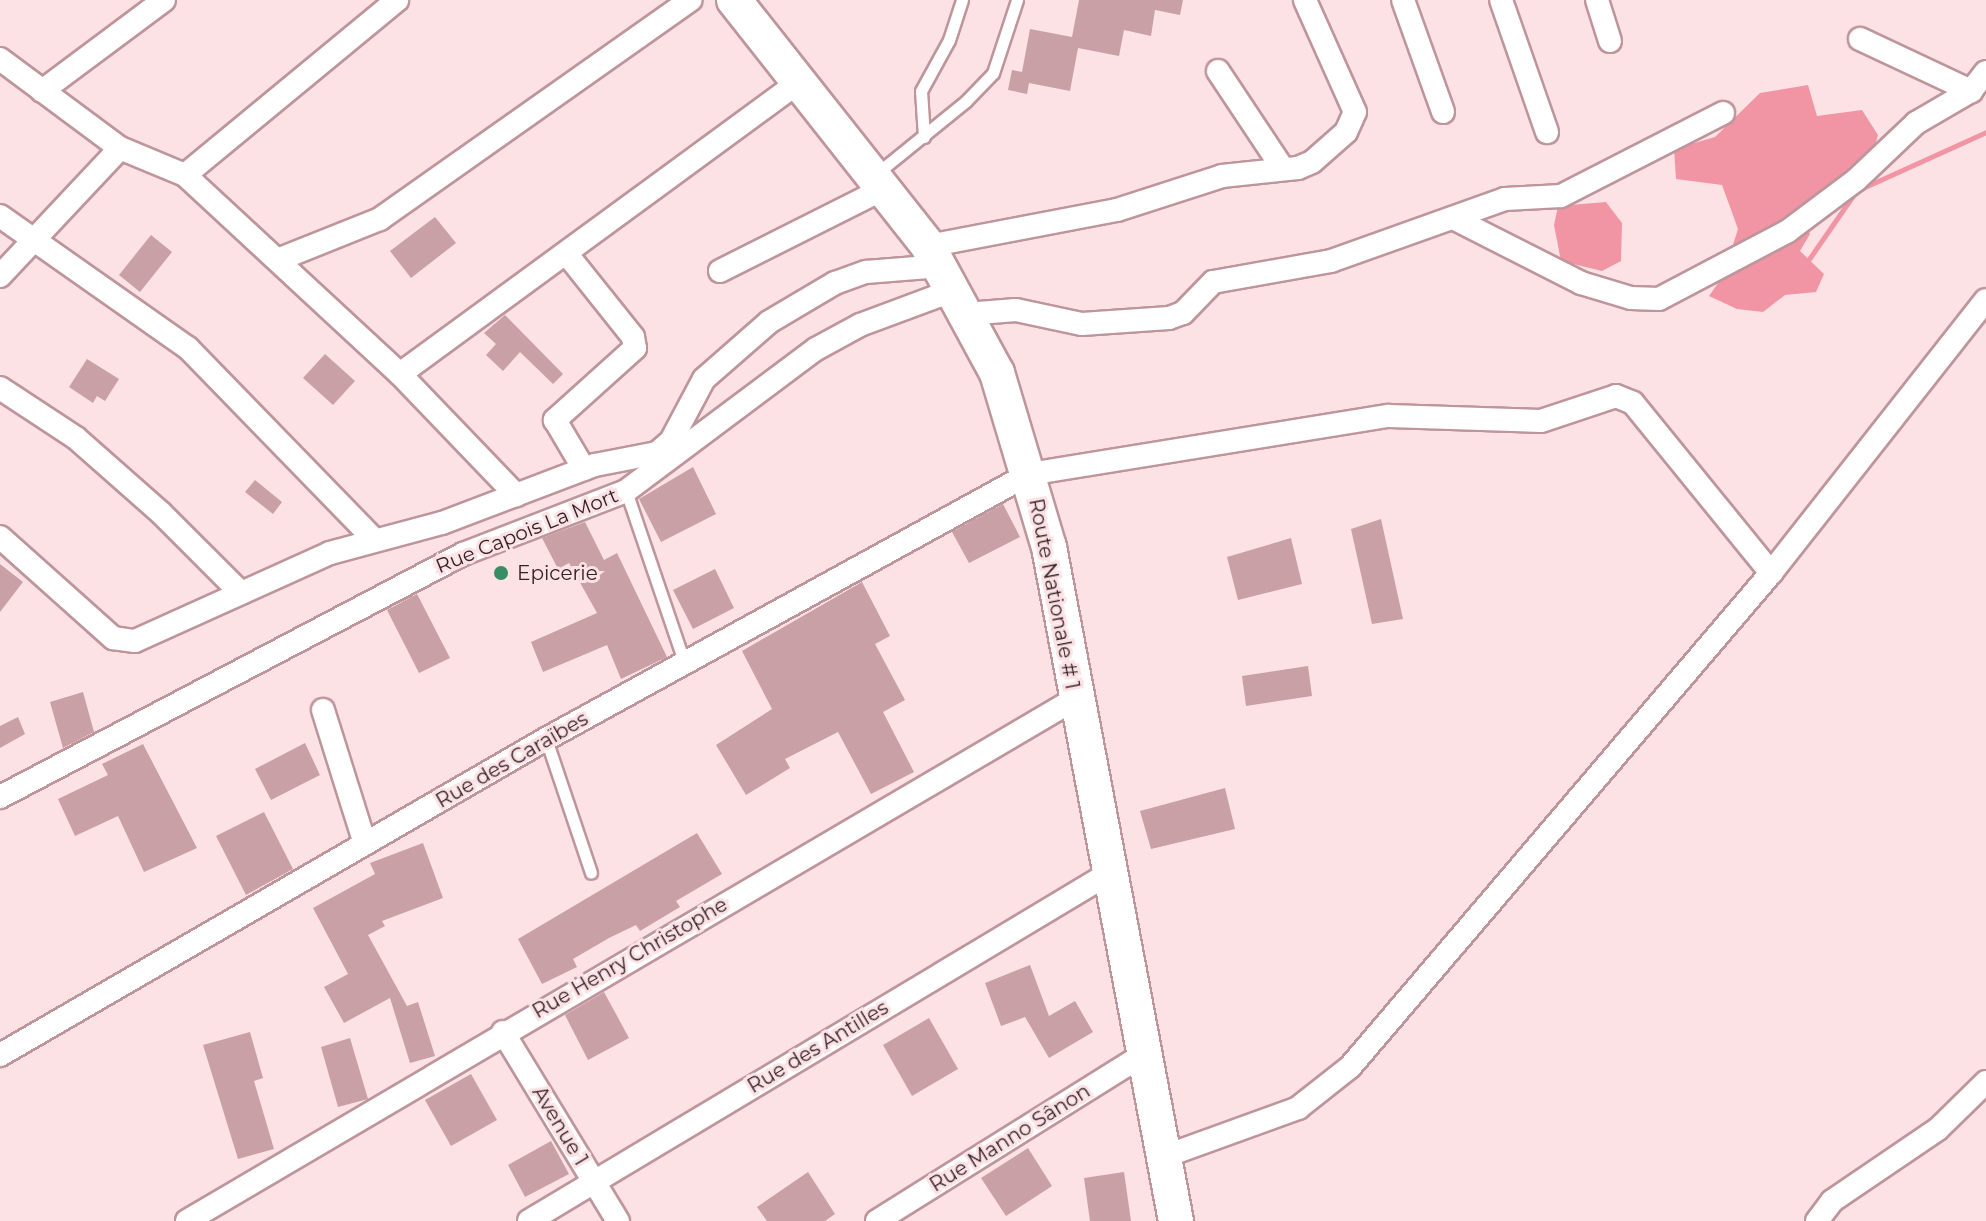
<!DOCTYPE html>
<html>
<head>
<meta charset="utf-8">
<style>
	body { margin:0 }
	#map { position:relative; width:1986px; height:1221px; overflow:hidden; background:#fce2e5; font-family:Montserrat,sans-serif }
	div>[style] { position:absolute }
	.water>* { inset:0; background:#f195a4 }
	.stream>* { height:5px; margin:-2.5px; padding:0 2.5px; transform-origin:2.5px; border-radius:2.5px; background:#f195a4 }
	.building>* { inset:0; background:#c9a0a6 }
	.roads { filter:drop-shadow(2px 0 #be959b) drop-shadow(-2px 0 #be959b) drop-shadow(0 2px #be959b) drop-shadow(0 -2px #be959b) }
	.service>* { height:11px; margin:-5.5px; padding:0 5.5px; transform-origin:5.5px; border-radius:5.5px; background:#fff }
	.minor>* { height:22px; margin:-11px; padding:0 11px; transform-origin:11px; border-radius:11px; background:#fff }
	.primary>* { height:34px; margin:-17px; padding:0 17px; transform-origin:17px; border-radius:17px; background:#fff }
	.dots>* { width:22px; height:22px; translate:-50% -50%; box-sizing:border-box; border:4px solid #fce2e5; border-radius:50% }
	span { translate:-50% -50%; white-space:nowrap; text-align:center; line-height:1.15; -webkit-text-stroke:6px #fce2e5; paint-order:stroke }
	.street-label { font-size:20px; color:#322224 }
	.poi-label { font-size:20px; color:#322224 }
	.left { translate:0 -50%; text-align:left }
</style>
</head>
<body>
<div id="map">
	<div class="water">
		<div style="clip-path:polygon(1808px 85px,1817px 116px,1862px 110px,1878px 135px,1870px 164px,1825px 187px,1802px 208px,1810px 234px,1800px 251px,1824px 274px,1816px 292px,1785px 295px,1763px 312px,1737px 309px,1709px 296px,1723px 276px,1738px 229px,1722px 185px,1676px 179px,1674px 149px,1715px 137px,1760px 93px)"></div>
		<div style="clip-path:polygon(1606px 202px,1622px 223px,1621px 261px,1602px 271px,1561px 261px,1554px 225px,1558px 206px)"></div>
	</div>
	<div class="stream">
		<div style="left:1809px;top:259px;width:83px;rotate:-55.3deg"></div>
		<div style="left:1856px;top:191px;width:143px;rotate:-24.4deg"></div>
	</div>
	<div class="building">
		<div style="clip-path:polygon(1079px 0,1183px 0,1180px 15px,1155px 10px,1151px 36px,1124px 30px,1119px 56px,1078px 48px,1070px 91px,1029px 83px,1027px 94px,1008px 90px,1012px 70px,1022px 72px,1030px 29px,1072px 37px)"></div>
		<div style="clip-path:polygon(435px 217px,456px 243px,411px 278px,390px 251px)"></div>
		<div style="clip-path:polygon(151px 235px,172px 252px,140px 292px,119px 275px)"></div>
		<div style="clip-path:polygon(505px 315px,563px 374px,553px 384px,520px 352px,503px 371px,486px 355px,496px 344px,484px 333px)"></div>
		<div style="clip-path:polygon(325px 354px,355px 381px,333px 405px,303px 378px)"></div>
		<div style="clip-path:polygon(87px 359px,119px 379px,105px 401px,97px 396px,93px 403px,69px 387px)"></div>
		<div style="clip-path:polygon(693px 467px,716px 514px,661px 542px,639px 499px)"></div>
		<div style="clip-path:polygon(255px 480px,282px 502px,273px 514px,245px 492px)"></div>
		<div style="clip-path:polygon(1003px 504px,1020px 537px,969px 563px,952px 532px)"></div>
		<div style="clip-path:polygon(1381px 519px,1403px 619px,1372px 624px,1351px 529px)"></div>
		<div style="clip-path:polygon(585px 522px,604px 560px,617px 553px,667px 657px,621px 679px,607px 645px,543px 672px,531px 642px,597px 613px,569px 563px,558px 569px,542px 538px)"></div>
		<div style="clip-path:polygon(1291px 538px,1302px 584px,1238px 600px,1227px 557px)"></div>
		<div style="clip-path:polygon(0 564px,23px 582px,0 612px)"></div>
		<div style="clip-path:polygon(715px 569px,734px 608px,693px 629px,673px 590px)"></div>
		<div style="clip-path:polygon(862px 582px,890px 636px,875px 644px,905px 700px,883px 712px,914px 772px,871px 794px,838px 732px,785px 759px,790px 768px,746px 795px,716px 745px,772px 709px,742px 651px)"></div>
		<div style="clip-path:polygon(417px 594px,450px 658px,419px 673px,387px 610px)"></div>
		<div style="clip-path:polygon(1308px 666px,1312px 696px,1246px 706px,1242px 676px)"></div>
		<div style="clip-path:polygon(83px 692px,94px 732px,63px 748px,50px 702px)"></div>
		<div style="clip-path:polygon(18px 717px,25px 734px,0 748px,0 726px)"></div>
		<div style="clip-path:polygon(305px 743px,320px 775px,271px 800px,255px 769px)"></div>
		<div style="clip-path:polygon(143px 744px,197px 848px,144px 872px,118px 816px,75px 836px,58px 799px,108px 775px,102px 764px)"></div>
		<div style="clip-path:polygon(1225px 788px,1235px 829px,1151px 849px,1140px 811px)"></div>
		<div style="clip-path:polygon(264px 812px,293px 869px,246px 895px,216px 836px)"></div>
		<div style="clip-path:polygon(697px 833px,722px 874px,676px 901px,680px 907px,640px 931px,636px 925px,609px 938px,573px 959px,577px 967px,542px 984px,518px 939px)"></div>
		<div style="clip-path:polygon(423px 843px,443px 898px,382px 921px,385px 926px,368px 935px,407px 1006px,418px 1002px,435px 1056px,410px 1063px,390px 998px,344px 1023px,324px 987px,348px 974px,313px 908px,375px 874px,370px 863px)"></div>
		<div style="clip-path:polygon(1030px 965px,1049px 1016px,1075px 1001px,1093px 1032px,1049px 1058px,1025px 1017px,1001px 1026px,985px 983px)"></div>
		<div style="clip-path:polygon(604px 992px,629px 1038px,588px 1060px,565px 1015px)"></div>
		<div style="clip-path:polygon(929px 1018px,958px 1069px,912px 1096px,883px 1045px)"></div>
		<div style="clip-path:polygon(250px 1032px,263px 1078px,254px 1081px,274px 1149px,238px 1159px,203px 1045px)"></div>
		<div style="clip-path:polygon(350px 1038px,368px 1099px,338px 1107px,321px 1047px)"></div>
		<div style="clip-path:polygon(471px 1074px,497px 1120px,451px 1146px,425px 1100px)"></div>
		<div style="clip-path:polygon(551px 1141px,569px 1174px,525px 1197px,508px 1165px)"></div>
		<div style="clip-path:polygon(1028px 1148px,1052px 1186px,1006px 1216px,981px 1178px)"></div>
		<div style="clip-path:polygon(808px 1172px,835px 1214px,825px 1221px,767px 1221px,757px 1207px)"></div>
		<div style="clip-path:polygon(1124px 1172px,1131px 1221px,1090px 1221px,1084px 1178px)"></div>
	</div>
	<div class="roads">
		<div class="service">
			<div style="left:924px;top:137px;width:46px;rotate:-93.7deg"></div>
			<div style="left:921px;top:91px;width:58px;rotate:-61.2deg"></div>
			<div style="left:949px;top:40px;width:42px;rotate:-72deg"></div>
			<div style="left:876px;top:174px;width:116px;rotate:-39deg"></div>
			<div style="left:966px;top:101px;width:39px;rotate:-46deg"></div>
			<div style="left:993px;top:73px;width:77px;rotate:-71.8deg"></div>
			<div style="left:626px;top:491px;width:183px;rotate:71.2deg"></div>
			<div style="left:546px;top:739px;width:141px;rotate:71.4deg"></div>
		</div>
		<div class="minor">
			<div style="left:1403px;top:0;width:119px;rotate:70.3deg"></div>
			<div style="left:1501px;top:0;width:140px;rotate:70.8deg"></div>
			<div style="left:1597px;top:0;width:43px;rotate:72.4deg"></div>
			<div style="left:1860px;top:39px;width:123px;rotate:25.1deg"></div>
			<div style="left:0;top:59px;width:149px;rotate:36.6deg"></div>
			<div style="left:120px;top:148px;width:70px;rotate:22.6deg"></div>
			<div style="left:185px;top:175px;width:293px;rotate:42.8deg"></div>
			<div style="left:400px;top:374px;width:168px;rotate:46.2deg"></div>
			<div style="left:1218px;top:71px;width:114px;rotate:56.4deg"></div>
			<div style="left:42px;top:91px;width:152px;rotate:-36.7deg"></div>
			<div style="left:185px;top:175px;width:275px;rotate:-39.5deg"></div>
			<div style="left:0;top:216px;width:230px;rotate:35.1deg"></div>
			<div style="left:188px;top:348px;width:267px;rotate:45.8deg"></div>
			<div style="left:1453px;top:218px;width:144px;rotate:26.9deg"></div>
			<div style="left:1581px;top:283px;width:52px;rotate:16.7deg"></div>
			<div style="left:1631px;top:298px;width:28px;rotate:2deg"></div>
			<div style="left:1659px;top:299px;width:146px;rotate:-27.8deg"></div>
			<div style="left:1788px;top:231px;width:85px;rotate:-36.9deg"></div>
			<div style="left:1856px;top:180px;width:83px;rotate:-43.5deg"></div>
			<div style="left:1916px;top:123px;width:64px;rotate:-30.2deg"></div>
			<div style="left:1971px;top:91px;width:24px;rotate:-52deg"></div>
			<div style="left:928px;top:246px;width:192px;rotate:-10.8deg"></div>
			<div style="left:1117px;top:210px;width:110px;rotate:-17.9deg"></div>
			<div style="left:1222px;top:176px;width:76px;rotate:-6deg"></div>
			<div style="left:1298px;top:168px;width:15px;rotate:-23deg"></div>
			<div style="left:1312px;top:162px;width:45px;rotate:-41.4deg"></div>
			<div style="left:1346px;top:132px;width:22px;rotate:-66deg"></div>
			<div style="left:1355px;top:112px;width:123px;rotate:-114.1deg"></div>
			<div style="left:566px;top:253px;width:107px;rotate:51.4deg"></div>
			<div style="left:633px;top:337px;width:11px;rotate:80deg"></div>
			<div style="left:635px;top:348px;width:108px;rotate:138deg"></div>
			<div style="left:555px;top:420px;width:57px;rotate:59.4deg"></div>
			<div style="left:280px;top:259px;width:108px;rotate:-21.8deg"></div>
			<div style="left:380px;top:219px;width:380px;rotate:-35.2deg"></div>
			<div style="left:720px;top:271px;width:182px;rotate:-26.7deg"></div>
			<div style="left:0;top:276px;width:175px;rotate:-46.8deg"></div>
			<div style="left:966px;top:314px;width:50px;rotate:-4.6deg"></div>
			<div style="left:1016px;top:310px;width:67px;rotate:12deg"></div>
			<div style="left:1082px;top:324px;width:87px;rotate:-3.9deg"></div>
			<div style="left:1169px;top:318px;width:15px;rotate:-20deg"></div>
			<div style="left:1183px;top:313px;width:43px;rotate:-45.9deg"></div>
			<div style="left:1213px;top:282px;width:120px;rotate:-10.1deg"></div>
			<div style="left:1331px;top:261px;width:185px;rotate:-19.6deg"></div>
			<div style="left:1505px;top:199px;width:56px;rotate:-3.1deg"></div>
			<div style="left:1561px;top:196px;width:182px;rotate:-27.1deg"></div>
			<div style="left:400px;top:374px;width:494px;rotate:-36.2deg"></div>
			<div style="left:0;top:388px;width:91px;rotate:33.3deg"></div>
			<div style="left:76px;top:438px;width:113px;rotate:41.4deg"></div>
			<div style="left:161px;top:513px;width:113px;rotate:45deg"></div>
			<div style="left:0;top:537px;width:152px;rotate:41.8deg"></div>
			<div style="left:113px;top:638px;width:22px;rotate:8deg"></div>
			<div style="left:135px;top:641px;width:214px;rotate:-24.3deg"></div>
			<div style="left:330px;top:553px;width:116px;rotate:-15deg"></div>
			<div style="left:442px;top:523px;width:164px;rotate:-20.8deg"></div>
			<div style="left:595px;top:465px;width:63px;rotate:-11deg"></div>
			<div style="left:657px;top:453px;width:18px;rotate:-41deg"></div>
			<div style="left:671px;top:441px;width:70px;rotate:-62deg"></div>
			<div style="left:704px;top:379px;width:86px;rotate:-41.2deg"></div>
			<div style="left:769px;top:322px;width:77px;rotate:-30.6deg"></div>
			<div style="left:835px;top:283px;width:33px;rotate:-20deg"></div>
			<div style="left:866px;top:272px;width:75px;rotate:-4.6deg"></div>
			<div style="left:323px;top:710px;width:140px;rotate:72.6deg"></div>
			<div style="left:0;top:797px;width:523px;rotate:-27.69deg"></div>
			<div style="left:463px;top:554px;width:175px;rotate:-21.1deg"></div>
			<div style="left:626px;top:491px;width:237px;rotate:-36.8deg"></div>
			<div style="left:816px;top:349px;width:50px;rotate:-28.6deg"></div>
			<div style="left:860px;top:325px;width:100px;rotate:-20.4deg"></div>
			<div style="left:503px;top:1032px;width:221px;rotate:58.7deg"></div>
			<div style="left:0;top:1055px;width:631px;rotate:-30.06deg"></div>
			<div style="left:546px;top:739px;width:551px;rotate:-28.75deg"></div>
			<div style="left:1029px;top:474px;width:365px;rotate:-9.2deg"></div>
			<div style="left:1389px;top:416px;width:152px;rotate:1.9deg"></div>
			<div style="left:1541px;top:421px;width:79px;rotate:-18.4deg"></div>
			<div style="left:1616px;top:396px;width:18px;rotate:22deg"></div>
			<div style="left:1633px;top:403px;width:219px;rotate:50.9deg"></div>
			<div style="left:1163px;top:1157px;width:144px;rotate:-19.9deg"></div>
			<div style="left:1298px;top:1108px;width:66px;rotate:-38.3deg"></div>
			<div style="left:1350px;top:1067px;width:649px;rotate:-49.56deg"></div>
			<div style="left:1771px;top:573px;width:347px;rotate:-51.8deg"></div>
			<div style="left:187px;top:1221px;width:1030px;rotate:-30.45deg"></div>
			<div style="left:529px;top:1221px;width:675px;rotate:-30.93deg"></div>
			<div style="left:877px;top:1221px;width:314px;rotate:-32deg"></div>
			<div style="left:1817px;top:1221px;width:25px;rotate:-53deg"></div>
			<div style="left:1832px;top:1201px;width:128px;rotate:-34.2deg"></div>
			<div style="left:1938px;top:1129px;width:67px;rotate:-44.4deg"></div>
		</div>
		<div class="primary">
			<div style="left:734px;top:0;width:313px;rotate:51.7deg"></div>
			<div style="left:928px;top:246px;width:145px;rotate:61.5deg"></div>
			<div style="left:997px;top:373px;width:182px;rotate:73.4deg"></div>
			<div style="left:1049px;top:547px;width:686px;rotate:79.33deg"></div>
		</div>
	</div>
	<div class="dots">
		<div style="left:501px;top:573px;background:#358e64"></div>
	</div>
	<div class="street-label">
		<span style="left:527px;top:531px;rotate:-22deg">Rue Capois La Mort</span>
		<span style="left:1054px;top:594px;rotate:79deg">Route Nationale # 1</span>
		<span style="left:512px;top:760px;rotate:-30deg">Rue des Caraïbes</span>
		<span style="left:630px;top:958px;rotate:-30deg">Rue Henry Christophe</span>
		<span style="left:818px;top:1047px;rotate:-31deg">Rue des Antilles</span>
		<span style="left:560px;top:1126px;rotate:59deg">Avenue 1</span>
		<span style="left:1010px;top:1138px;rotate:-32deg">Rue Manno Sânon</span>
	</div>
	<div class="poi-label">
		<span class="left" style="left:517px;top:573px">Epicerie</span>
	</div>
</div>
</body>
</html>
